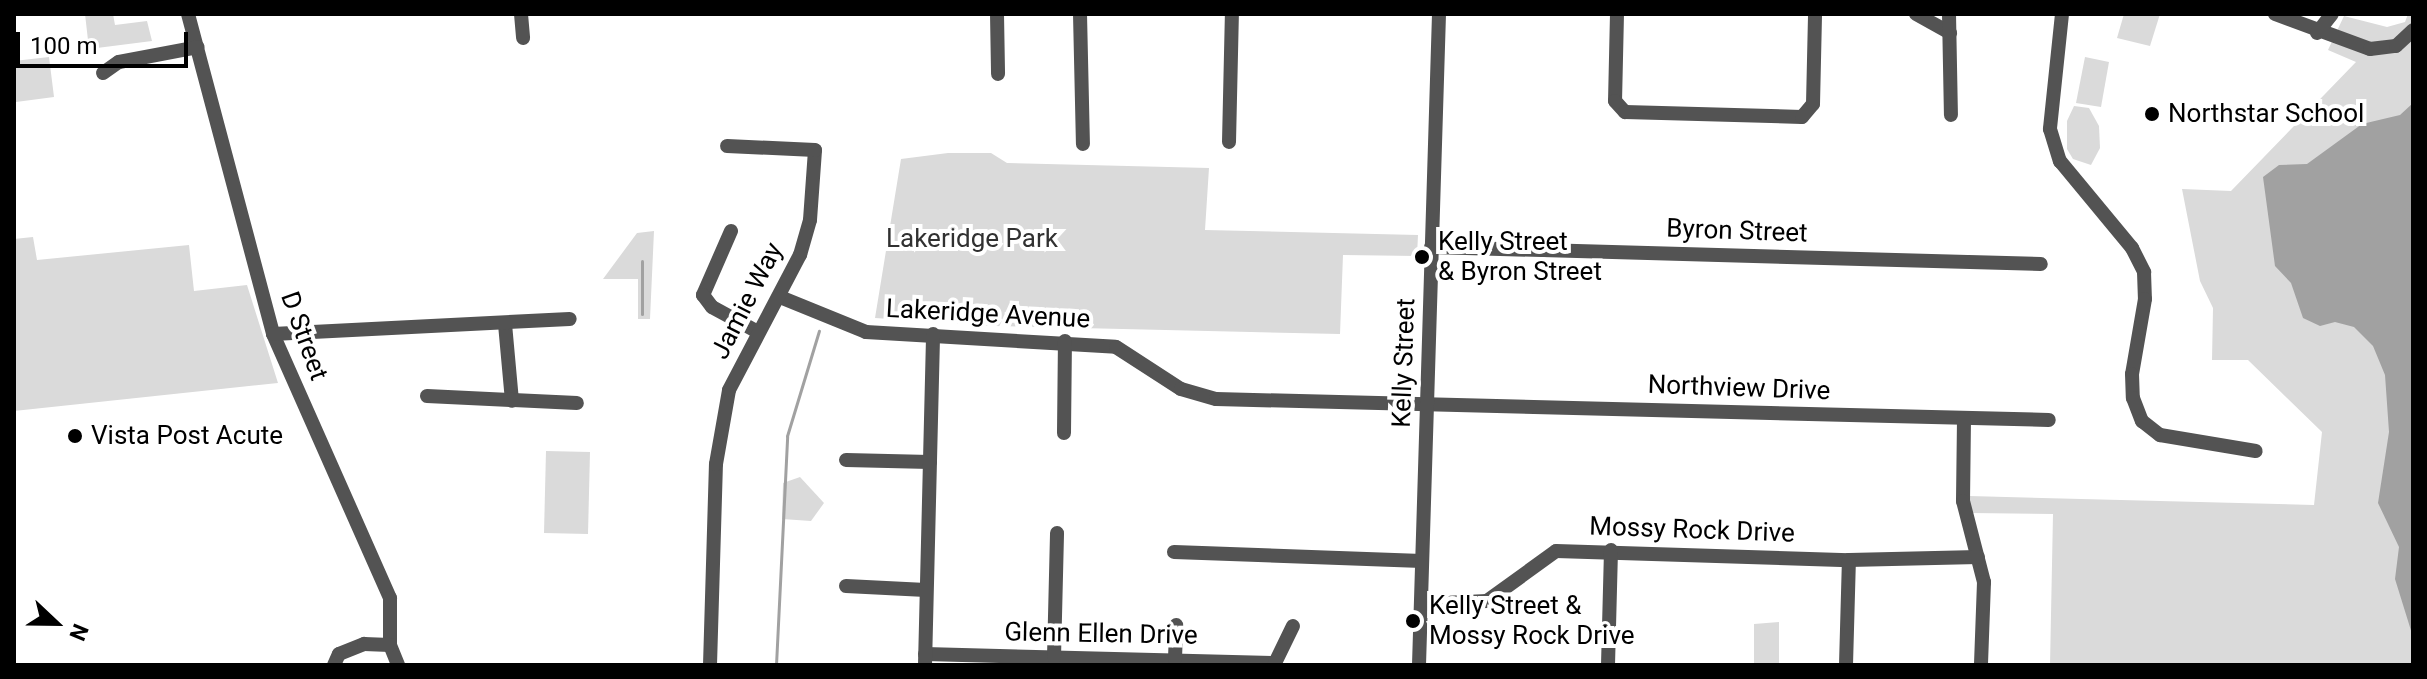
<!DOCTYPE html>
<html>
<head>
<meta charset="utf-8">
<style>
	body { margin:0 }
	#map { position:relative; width:2427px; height:679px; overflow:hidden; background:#fff; font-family:Roboto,sans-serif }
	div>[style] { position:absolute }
	.green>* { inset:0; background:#dadada }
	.water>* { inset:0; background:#a1a1a1 }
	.stream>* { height:3px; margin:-1.5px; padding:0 1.5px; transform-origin:1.5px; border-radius:1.5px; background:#a1a1a1 }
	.minor>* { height:14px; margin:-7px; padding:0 7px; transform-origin:7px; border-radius:7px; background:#535353 }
	.dots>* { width:22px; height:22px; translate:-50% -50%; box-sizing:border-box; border:4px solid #fff; border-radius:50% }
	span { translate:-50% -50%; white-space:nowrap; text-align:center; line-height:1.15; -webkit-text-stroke:8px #fff; paint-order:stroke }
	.poi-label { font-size:26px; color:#000 }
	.left { translate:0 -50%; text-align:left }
	.street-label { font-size:26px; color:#000 }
	.park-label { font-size:26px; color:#313131 }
	.frame { position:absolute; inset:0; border:16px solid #000; pointer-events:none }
	.north { position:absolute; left:16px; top:583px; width:80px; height:80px; -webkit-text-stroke:6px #fff; paint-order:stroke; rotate:112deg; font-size:22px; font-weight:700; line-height:32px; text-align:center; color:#000 }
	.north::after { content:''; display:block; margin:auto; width:28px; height:36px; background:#000; clip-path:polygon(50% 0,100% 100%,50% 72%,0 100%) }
	.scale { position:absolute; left:16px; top:32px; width:172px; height:36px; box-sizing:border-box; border:4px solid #000; border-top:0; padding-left:10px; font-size:24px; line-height:28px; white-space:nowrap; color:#000; -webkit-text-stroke:6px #fff; paint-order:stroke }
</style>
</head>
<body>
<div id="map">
	<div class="green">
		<div style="clip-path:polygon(85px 14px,113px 14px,115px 25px,147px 21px,152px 41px,89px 49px)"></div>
		<div style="clip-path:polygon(2124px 14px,2160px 14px,2150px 46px,2117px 38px)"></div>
		<div style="clip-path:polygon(2408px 14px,2413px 14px,2413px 665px,2050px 665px,2053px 514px,1971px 513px,1969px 496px,2314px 505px,2322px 432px,2248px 360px,2212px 360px,2213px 308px,2200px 281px,2182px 189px,2231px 191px,2356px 62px,2328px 50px,2344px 16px,2387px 27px,2405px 22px)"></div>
		<div style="clip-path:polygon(49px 57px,54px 97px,16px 102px,14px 61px)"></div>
		<div style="clip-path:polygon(2085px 57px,2109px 62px,2101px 107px,2076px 103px)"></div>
		<div style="clip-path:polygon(2074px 106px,2089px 108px,2099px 126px,2100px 148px,2091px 165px,2073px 159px,2067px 149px,2067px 121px)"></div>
		<div style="clip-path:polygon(948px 153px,991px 153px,1007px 163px,1209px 168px,1205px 230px,1418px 235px,1417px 256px,1343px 255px,1340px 334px,995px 326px,875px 318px,901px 159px)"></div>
		<div style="clip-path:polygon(654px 231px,650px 319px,638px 319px,638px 279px,603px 279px,637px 233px)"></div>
		<div style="clip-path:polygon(33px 237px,37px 260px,189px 245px,194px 291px,247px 285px,278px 383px,14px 411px,14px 239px)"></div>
		<div style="clip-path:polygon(546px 451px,590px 452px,588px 534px,544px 533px)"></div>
		<div style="clip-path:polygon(800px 477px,824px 503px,811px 521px,782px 519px,783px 483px)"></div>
		<div style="clip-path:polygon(1779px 622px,1779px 665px,1754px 665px,1754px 624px)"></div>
	</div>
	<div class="water">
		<div style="clip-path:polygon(2413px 103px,2413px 637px,2395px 579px,2399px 547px,2378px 503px,2389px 432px,2385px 375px,2373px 346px,2354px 327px,2335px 322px,2320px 326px,2303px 318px,2291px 283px,2275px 266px,2263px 177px,2279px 165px,2307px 164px,2362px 124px,2400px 115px)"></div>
	</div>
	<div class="stream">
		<div style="left:642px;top:261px;width:53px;rotate:90deg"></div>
		<div style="left:776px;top:665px;width:229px;rotate:-87.2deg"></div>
		<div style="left:787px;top:436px;width:110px;rotate:-73.1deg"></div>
	</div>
	<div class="minor">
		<div style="left:188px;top:14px;width:331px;rotate:75.1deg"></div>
		<div style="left:273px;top:334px;width:289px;rotate:66.1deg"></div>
		<div style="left:390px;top:598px;width:47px;rotate:90deg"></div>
		<div style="left:390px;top:645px;width:22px;rotate:68deg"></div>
		<div style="left:521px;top:14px;width:24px;rotate:85deg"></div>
		<div style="left:997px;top:14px;width:60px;rotate:89deg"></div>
		<div style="left:1080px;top:14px;width:130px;rotate:88.7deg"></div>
		<div style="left:1617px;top:14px;width:87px;rotate:91.3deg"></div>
		<div style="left:1615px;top:101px;width:15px;rotate:48deg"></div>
		<div style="left:1625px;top:112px;width:177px;rotate:1.6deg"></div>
		<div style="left:1802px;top:117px;width:17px;rotate:-50deg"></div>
		<div style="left:1813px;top:104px;width:90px;rotate:-88.7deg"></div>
		<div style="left:1916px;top:14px;width:39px;rotate:29deg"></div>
		<div style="left:1949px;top:14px;width:101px;rotate:88.9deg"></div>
		<div style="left:2062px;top:14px;width:116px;rotate:96deg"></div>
		<div style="left:2050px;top:129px;width:34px;rotate:73deg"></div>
		<div style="left:2060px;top:161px;width:113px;rotate:50.4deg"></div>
		<div style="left:2132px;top:248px;width:27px;rotate:63deg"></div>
		<div style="left:2144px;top:272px;width:27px;rotate:88deg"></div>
		<div style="left:2145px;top:299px;width:76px;rotate:99.8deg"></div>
		<div style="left:2132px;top:374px;width:24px;rotate:88deg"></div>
		<div style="left:2133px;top:398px;width:25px;rotate:69deg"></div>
		<div style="left:2142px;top:421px;width:23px;rotate:38deg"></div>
		<div style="left:2160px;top:435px;width:97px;rotate:9.5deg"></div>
		<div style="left:2275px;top:14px;width:101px;rotate:20.2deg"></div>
		<div style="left:2370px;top:49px;width:26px;rotate:-7deg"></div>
		<div style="left:2396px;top:46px;width:23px;rotate:-43deg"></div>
		<div style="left:2317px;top:33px;width:24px;rotate:-52deg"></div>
		<div style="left:103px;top:73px;width:19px;rotate:-35deg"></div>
		<div style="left:119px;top:62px;width:80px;rotate:-10.8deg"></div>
		<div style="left:1229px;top:142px;width:128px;rotate:-88.7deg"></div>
		<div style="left:731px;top:231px;width:70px;rotate:113.6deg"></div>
		<div style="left:703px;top:295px;width:15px;rotate:53deg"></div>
		<div style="left:712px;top:307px;width:50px;rotate:28.6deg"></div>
		<div style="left:1431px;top:247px;width:610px;rotate:1.6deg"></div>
		<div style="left:780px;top:297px;width:93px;rotate:22.1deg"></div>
		<div style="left:866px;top:332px;width:250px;rotate:3.4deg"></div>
		<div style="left:1116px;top:347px;width:77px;rotate:32.9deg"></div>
		<div style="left:1181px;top:389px;width:36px;rotate:16deg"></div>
		<div style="left:1216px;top:399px;width:833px;rotate:1.44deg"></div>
		<div style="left:505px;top:324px;width:77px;rotate:84.8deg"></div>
		<div style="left:273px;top:334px;width:297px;rotate:-2.9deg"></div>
		<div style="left:427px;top:396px;width:150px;rotate:2.7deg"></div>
		<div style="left:1964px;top:419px;width:82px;rotate:90.7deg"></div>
		<div style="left:1963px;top:501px;width:84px;rotate:75.5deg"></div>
		<div style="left:1984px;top:582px;width:83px;rotate:92.1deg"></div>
		<div style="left:1064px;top:433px;width:92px;rotate:-89.4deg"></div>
		<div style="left:846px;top:460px;width:84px;rotate:1.4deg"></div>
		<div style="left:1174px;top:552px;width:248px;rotate:2.1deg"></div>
		<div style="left:846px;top:586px;width:80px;rotate:2.9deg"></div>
		<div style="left:1421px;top:604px;width:66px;rotate:-2.6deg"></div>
		<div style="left:1487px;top:601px;width:85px;rotate:-35.9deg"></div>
		<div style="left:1556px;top:551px;width:293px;rotate:1.8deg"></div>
		<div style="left:1849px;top:560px;width:129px;rotate:-1.3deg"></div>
		<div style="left:925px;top:654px;width:350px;rotate:1.5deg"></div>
		<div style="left:1054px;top:657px;width:124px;rotate:-88.6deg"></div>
		<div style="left:1175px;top:659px;width:34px;rotate:-88deg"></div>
		<div style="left:1275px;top:663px;width:41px;rotate:-64.1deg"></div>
		<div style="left:334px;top:665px;width:12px;rotate:-66deg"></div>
		<div style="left:339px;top:654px;width:27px;rotate:-22deg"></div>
		<div style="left:364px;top:644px;width:26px;rotate:2deg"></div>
		<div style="left:710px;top:665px;width:201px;rotate:-88.3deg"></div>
		<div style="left:716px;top:464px;width:75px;rotate:-80deg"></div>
		<div style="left:729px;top:390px;width:153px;rotate:-62.3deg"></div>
		<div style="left:800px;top:255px;width:36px;rotate:-74deg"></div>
		<div style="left:810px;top:220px;width:70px;rotate:-85.9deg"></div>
		<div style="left:815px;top:150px;width:88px;rotate:-177.4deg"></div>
		<div style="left:925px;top:665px;width:331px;rotate:-88.6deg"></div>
		<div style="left:1419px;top:665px;width:651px;rotate:-88.24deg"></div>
		<div style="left:1608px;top:665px;width:115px;rotate:-88.5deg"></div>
		<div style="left:1846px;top:665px;width:105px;rotate:-88.4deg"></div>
	</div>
	<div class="dots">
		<div style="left:2152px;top:114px;background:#000"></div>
		<div style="left:1422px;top:257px;background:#000"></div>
		<div style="left:75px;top:436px;background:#000"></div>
		<div style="left:1413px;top:621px;background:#000"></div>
	</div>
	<div class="poi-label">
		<span class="left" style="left:2168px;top:114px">Northstar School</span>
		<span class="left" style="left:1438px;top:257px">Kelly Street<br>&amp; Byron Street</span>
		<span class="left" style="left:91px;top:436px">Vista Post Acute</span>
		<span class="left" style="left:1429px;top:621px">Kelly Street &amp;<br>Mossy Rock Drive</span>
	</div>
	<div class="street-label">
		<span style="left:1737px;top:231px;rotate:2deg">Byron Street</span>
		<span style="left:747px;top:301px;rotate:-63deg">Jamie Way</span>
		<span style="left:988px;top:314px;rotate:3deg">Lakeridge Avenue</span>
		<span style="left:304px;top:336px;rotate:70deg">D Street</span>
		<span style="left:1404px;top:363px;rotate:-88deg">Kelly Street</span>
		<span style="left:1739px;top:388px;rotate:2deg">Northview Drive</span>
		<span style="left:1692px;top:530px;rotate:2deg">Mossy Rock Drive</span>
		<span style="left:1101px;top:634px;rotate:1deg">Glenn Ellen Drive</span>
	</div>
	<div class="park-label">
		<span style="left:972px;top:239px">Lakeridge Park</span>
	</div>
	<div class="frame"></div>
	<div class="north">N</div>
	<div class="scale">100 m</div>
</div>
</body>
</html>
